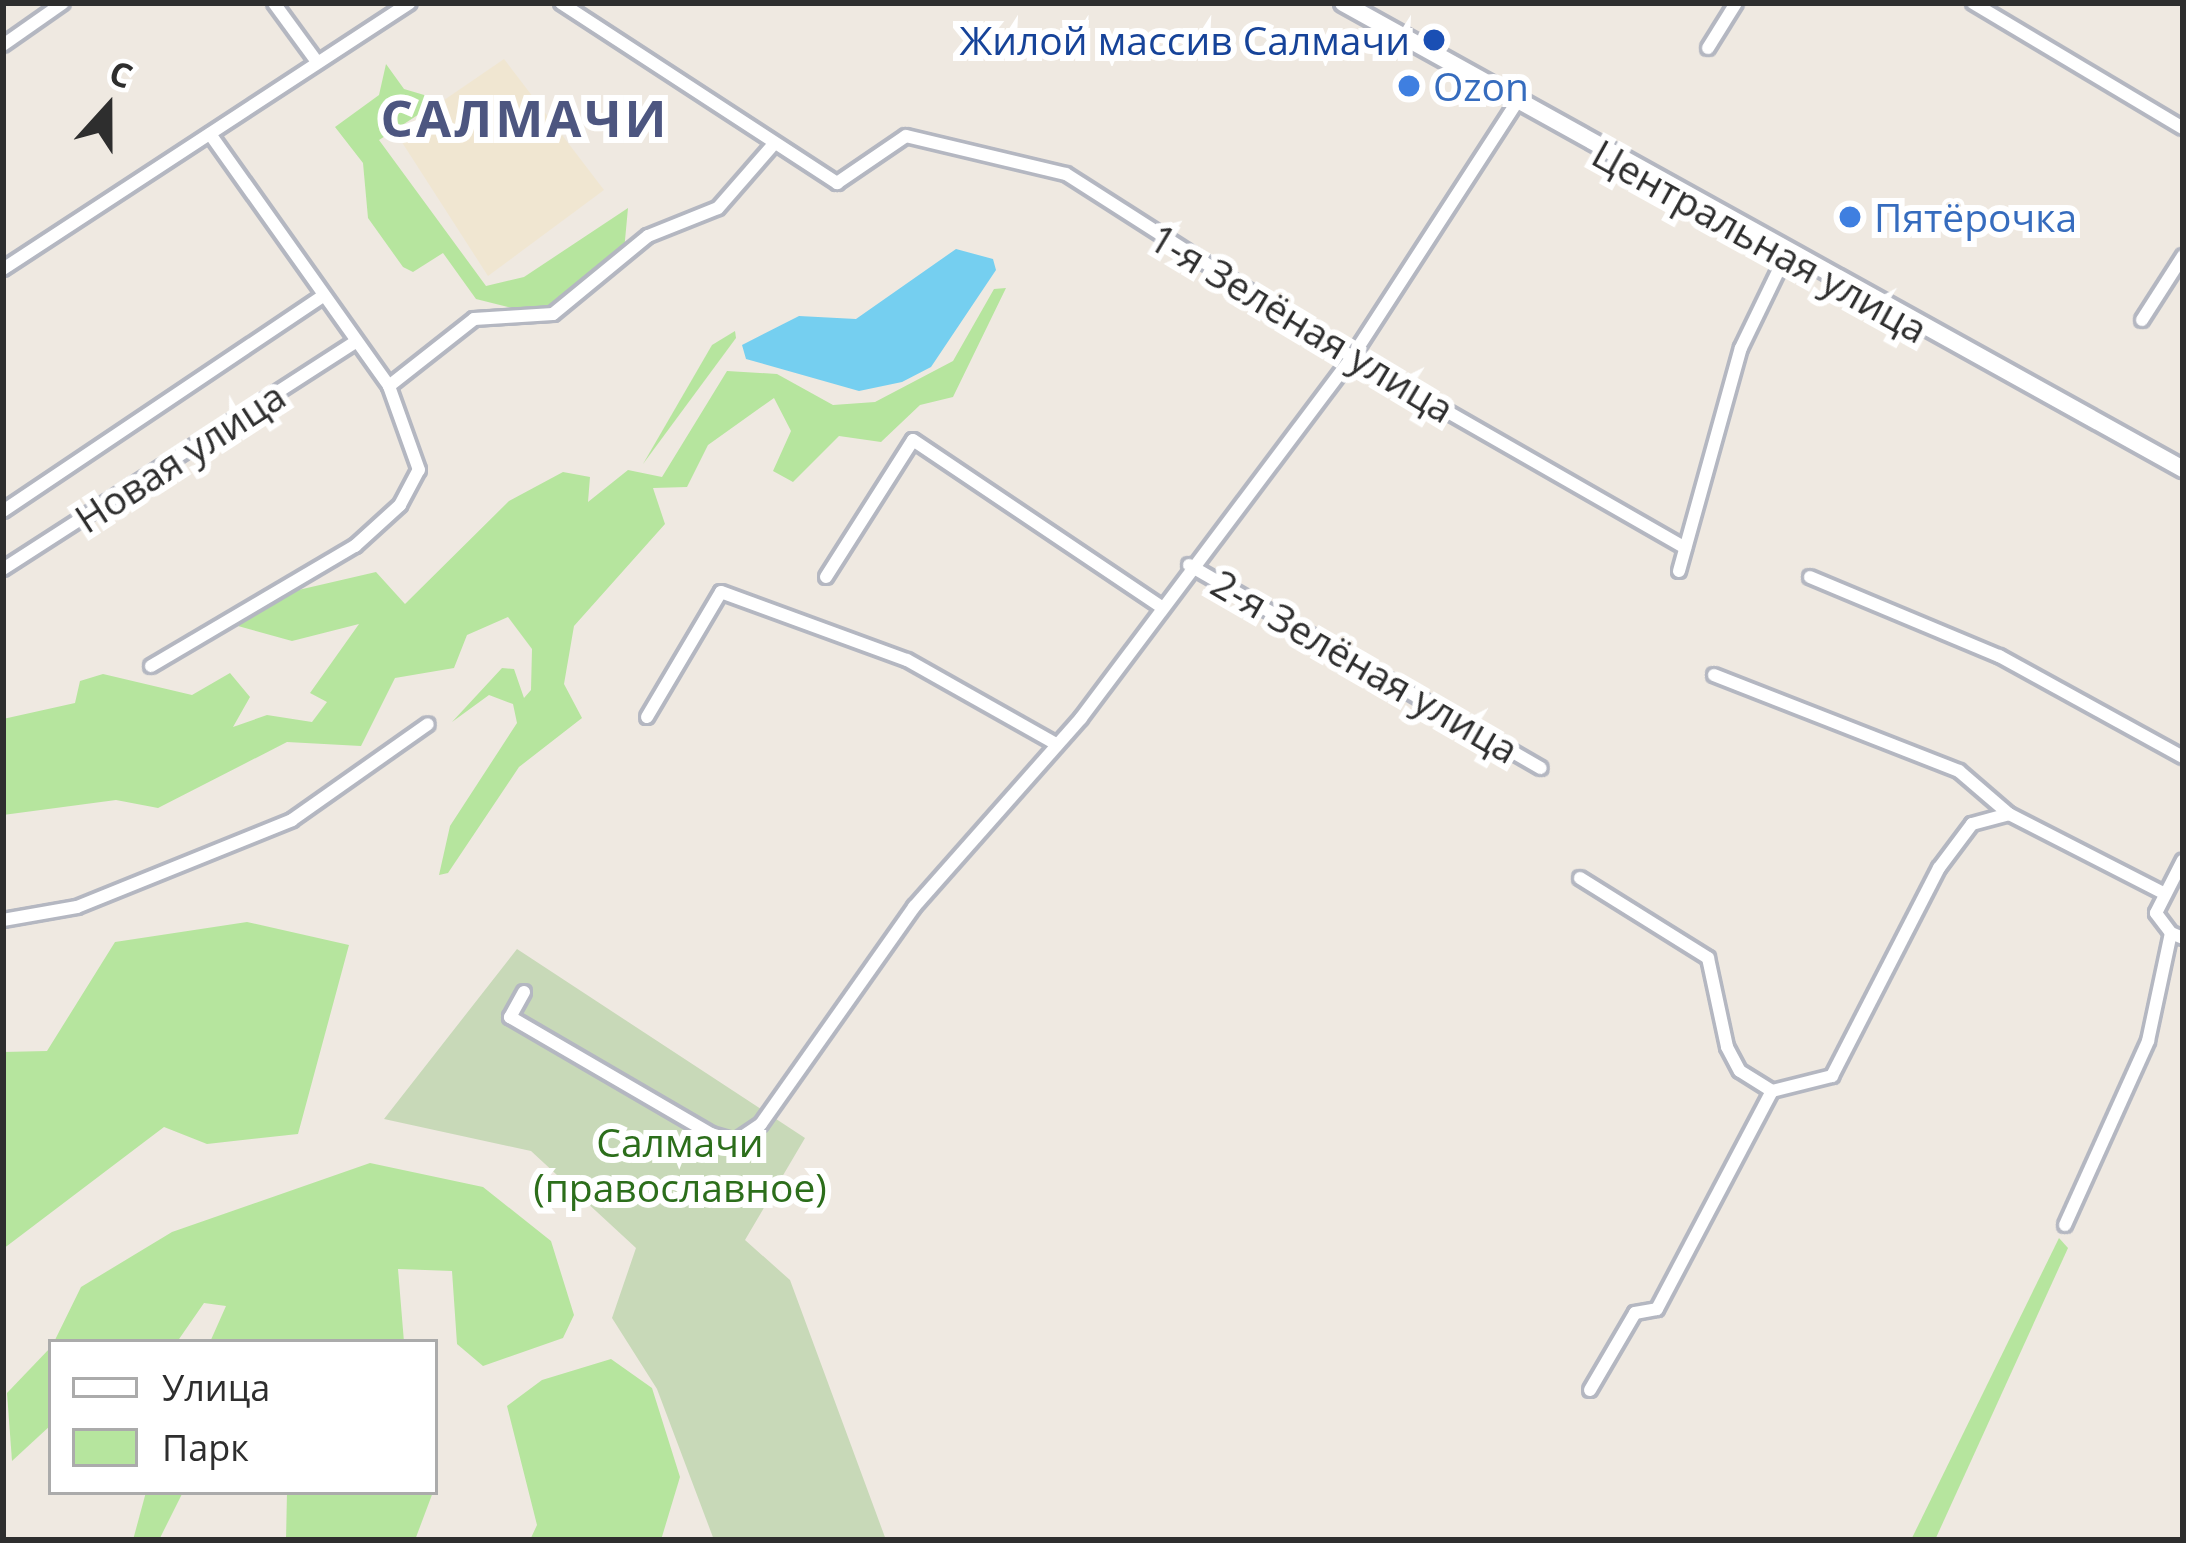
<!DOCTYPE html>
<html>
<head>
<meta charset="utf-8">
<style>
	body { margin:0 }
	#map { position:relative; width:2186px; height:1543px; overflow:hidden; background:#efe9e1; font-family:"Open Sans",sans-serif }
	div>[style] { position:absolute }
	.education>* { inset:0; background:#f0e6d1 }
	.green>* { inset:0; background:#b6e59e }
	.cemetery>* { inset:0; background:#c8d9b8 }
	.water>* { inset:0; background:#75cff0 }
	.roads { filter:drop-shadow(3px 0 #b4b7c1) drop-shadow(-3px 0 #b4b7c1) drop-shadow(0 3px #b4b7c1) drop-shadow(0 -3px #b4b7c1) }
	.street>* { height:12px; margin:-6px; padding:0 6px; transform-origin:6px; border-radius:6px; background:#fff }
	.secondary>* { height:16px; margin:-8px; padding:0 8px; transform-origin:8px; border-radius:8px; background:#fff }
	.dots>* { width:33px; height:33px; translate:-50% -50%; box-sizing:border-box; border:6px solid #fff; border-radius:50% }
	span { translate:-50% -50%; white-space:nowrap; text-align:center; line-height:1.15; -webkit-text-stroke:12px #fff; paint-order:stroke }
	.transit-label { font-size:39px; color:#164399 }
	.right { translate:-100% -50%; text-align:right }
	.shop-label { font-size:39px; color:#366cbe }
	.left { translate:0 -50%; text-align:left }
	.street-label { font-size:39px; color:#2e2e2e }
	.park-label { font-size:39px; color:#2c6e1b }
	.district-label { font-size:51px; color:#4d5680; font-weight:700; letter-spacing:3px }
	.frame { position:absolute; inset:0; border:6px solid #2e2e2e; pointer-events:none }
	.legend { position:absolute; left:48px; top:1339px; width:390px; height:156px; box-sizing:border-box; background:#fff; border:3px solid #ababab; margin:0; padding:15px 21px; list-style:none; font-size:36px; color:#2e2e2e }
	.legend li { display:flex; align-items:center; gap:24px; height:60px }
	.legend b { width:60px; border:3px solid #ababab }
	.north { position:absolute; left:48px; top:48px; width:120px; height:120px; -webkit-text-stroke:9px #fff; paint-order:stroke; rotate:21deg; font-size:33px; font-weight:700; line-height:48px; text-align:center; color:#2e2e2e }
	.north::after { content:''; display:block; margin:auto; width:42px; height:54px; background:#2e2e2e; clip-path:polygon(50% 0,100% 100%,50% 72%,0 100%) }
</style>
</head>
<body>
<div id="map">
	<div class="education">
		<div style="clip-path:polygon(504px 59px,604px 190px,488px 276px,396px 133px)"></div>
	</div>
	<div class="green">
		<div style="clip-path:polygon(386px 64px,404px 89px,441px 100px,379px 140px,486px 286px,524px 277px,628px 208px,624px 251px,536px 314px,476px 299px,443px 253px,413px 272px,403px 267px,368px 218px,363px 163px,335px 127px,379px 95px)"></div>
		<div style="clip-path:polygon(1006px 288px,953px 397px,920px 405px,881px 442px,839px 436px,793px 482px,773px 471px,791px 431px,774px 398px,708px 445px,687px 487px,653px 488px,665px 524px,574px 626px,564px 684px,582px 718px,519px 767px,448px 873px,439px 875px,450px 826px,517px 723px,513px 704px,489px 695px,452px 722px,502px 668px,514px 669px,524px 698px,531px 690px,532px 649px,508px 617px,467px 635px,454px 668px,395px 678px,361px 746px,287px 742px,158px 808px,116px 800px,3px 815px,3px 719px,75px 703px,80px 681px,103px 674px,192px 695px,230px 673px,250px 697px,233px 727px,267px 715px,312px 722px,327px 702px,310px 693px,359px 624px,292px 641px,238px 626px,247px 602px,376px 572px,405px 604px,509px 501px,563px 472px,590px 477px,588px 502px,628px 470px,662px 477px,727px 371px,777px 374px,833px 405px,875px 402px,953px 361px,994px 289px)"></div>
		<div style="clip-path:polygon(735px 331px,736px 338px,643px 464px,712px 345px)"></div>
		<div style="clip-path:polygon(247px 922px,349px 945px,298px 1134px,207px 1144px,164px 1127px,3px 1249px,3px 1052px,47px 1051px,115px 942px)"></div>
		<div style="clip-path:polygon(370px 1163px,483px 1187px,551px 1241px,574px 1315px,563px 1338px,483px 1366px,457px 1344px,452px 1271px,398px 1269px,404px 1342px,210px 1342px,226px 1306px,204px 1303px,177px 1342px,54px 1342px,81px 1287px,172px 1232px)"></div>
		<div style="clip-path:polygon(2059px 1238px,2068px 1248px,1935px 1540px,1911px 1540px)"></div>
		<div style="clip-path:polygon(51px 1347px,51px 1425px,12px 1461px,7px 1393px)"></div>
		<div style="clip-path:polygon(611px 1359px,652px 1388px,680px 1477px,661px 1540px,530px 1540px,537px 1525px,507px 1406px,542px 1380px)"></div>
		<div style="clip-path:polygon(146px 1492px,183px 1492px,159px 1540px,133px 1540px)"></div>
		<div style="clip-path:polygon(287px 1492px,433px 1492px,415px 1540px,286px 1540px)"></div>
	</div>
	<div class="cemetery">
		<div style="clip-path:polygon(517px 949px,805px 1138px,745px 1240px,790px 1280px,886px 1540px,714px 1540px,657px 1389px,612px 1318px,636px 1248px,531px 1151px,384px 1119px)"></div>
	</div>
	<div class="water">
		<div style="clip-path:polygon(956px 249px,993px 259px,996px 270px,931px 367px,902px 382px,859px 391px,746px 359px,742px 345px,799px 316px,856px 319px)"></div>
	</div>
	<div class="roads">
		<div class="street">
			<div style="left:274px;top:3px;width:73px;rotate:53.9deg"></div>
			<div style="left:561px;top:3px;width:330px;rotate:33.1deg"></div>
			<div style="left:837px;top:183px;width:83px;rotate:-34.3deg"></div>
			<div style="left:906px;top:136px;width:164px;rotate:13.4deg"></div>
			<div style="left:1066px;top:174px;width:340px;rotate:32.6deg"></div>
			<div style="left:1352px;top:357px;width:384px;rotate:29.8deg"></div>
			<div style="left:1973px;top:3px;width:244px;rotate:30.8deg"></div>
			<div style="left:3px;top:45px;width:73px;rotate:-35deg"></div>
			<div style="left:1708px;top:48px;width:53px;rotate:-58.1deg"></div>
			<div style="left:210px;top:134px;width:309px;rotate:54.6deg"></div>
			<div style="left:389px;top:386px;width:108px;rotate:-38.2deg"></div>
			<div style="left:474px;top:319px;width:79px;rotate:-3.6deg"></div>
			<div style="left:553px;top:314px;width:123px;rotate:-39.4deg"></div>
			<div style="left:648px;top:236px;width:75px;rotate:-21.8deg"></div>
			<div style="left:718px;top:208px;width:84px;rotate:-48.9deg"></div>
			<div style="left:3px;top:269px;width:486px;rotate:-33.2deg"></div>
			<div style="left:2142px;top:320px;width:76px;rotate:-57.4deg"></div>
			<div style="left:3px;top:511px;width:381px;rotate:-33.9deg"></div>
			<div style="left:1189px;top:565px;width:406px;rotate:30deg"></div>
			<div style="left:3px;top:569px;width:417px;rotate:-32.8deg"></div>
			<div style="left:1679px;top:571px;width:231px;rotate:-74.5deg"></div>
			<div style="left:1741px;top:348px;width:101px;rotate:-64.2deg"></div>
			<div style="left:826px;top:577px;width:162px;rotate:-57.6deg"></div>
			<div style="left:913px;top:440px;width:298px;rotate:33.9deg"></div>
			<div style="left:1810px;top:577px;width:205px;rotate:22.7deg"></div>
			<div style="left:1999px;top:656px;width:210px;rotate:28.8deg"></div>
			<div style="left:151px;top:666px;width:237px;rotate:-30.5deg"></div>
			<div style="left:355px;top:546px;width:61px;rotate:-42.3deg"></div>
			<div style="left:400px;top:505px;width:40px;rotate:-62deg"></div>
			<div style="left:419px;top:470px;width:89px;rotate:-109.7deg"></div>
			<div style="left:1714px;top:675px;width:263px;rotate:21.4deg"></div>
			<div style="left:1959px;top:771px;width:66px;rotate:40.7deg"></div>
			<div style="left:2009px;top:814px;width:175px;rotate:27.1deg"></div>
			<div style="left:647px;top:717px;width:145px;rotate:-59.4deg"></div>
			<div style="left:721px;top:592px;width:198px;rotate:20.1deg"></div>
			<div style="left:907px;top:660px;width:171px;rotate:29.4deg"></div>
			<div style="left:1580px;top:878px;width:151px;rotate:32deg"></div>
			<div style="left:1708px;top:958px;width:91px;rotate:77.9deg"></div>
			<div style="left:1727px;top:1047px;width:27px;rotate:62deg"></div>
			<div style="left:1740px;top:1071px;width:38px;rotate:32deg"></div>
			<div style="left:3px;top:920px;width:75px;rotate:-10deg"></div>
			<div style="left:77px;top:907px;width:232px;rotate:-22deg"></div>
			<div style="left:292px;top:820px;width:166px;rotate:-35.2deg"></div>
			<div style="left:2171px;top:933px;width:25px;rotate:-127deg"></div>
			<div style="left:2156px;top:913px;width:59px;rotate:-63deg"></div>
			<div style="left:524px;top:992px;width:29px;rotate:119deg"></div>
			<div style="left:510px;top:1017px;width:233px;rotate:30.2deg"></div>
			<div style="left:711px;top:1134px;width:26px;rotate:16deg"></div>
			<div style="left:736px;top:1141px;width:30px;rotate:-34deg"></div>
			<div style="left:761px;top:1124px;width:266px;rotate:-54.8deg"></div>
			<div style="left:914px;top:907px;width:252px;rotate:-48.5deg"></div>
			<div style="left:1081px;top:718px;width:451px;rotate:-53.1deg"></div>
			<div style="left:1352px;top:357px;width:298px;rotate:-57.1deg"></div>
			<div style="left:2065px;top:1225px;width:202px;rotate:-65.7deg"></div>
			<div style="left:2148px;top:1041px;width:110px;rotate:-78deg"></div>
			<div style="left:2171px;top:933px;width:13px;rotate:23deg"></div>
			<div style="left:1590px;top:1390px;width:89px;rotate:-59.7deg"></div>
			<div style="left:1635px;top:1313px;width:22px;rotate:-10deg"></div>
			<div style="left:1657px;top:1309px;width:246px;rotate:-62.2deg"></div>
			<div style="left:1772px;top:1091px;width:62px;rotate:-14deg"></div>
			<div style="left:1832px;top:1076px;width:234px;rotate:-62.8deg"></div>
			<div style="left:1939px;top:868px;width:55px;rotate:-53.1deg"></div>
			<div style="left:1972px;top:824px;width:38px;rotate:-15deg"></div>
		</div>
		<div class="secondary">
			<div style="left:1343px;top:3px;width:961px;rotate:29.02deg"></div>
		</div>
	</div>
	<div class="dots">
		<div style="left:1434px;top:40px;background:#1a4fb4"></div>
		<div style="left:1409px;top:86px;background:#3f7fe0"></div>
		<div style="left:1850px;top:217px;background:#3f7fe0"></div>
	</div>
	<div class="transit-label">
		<span class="right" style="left:1410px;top:40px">Жилой массив Салмачи</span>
	</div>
	<div class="shop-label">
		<span class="left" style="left:1433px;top:86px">Ozon</span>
		<span class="left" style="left:1874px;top:217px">Пятёрочка</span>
	</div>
	<div class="street-label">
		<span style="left:1760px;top:241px;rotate:29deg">Центральная улица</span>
		<span style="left:1302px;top:323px;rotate:31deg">1-я Зелёная улица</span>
		<span style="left:180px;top:457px;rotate:-33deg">Новая улица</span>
		<span style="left:1365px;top:666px;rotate:30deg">2-я Зелёная улица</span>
	</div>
	<div class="park-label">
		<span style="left:680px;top:1165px">Салмачи<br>(православное)</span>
	</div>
	<div class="district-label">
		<span style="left:525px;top:117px">САЛМАЧИ</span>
	</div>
	<div class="frame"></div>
	<ul class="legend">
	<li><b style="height:15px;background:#fff"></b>Улица</li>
	<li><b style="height:33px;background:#b6e59e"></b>Парк</li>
	</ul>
	<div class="north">С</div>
</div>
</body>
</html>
